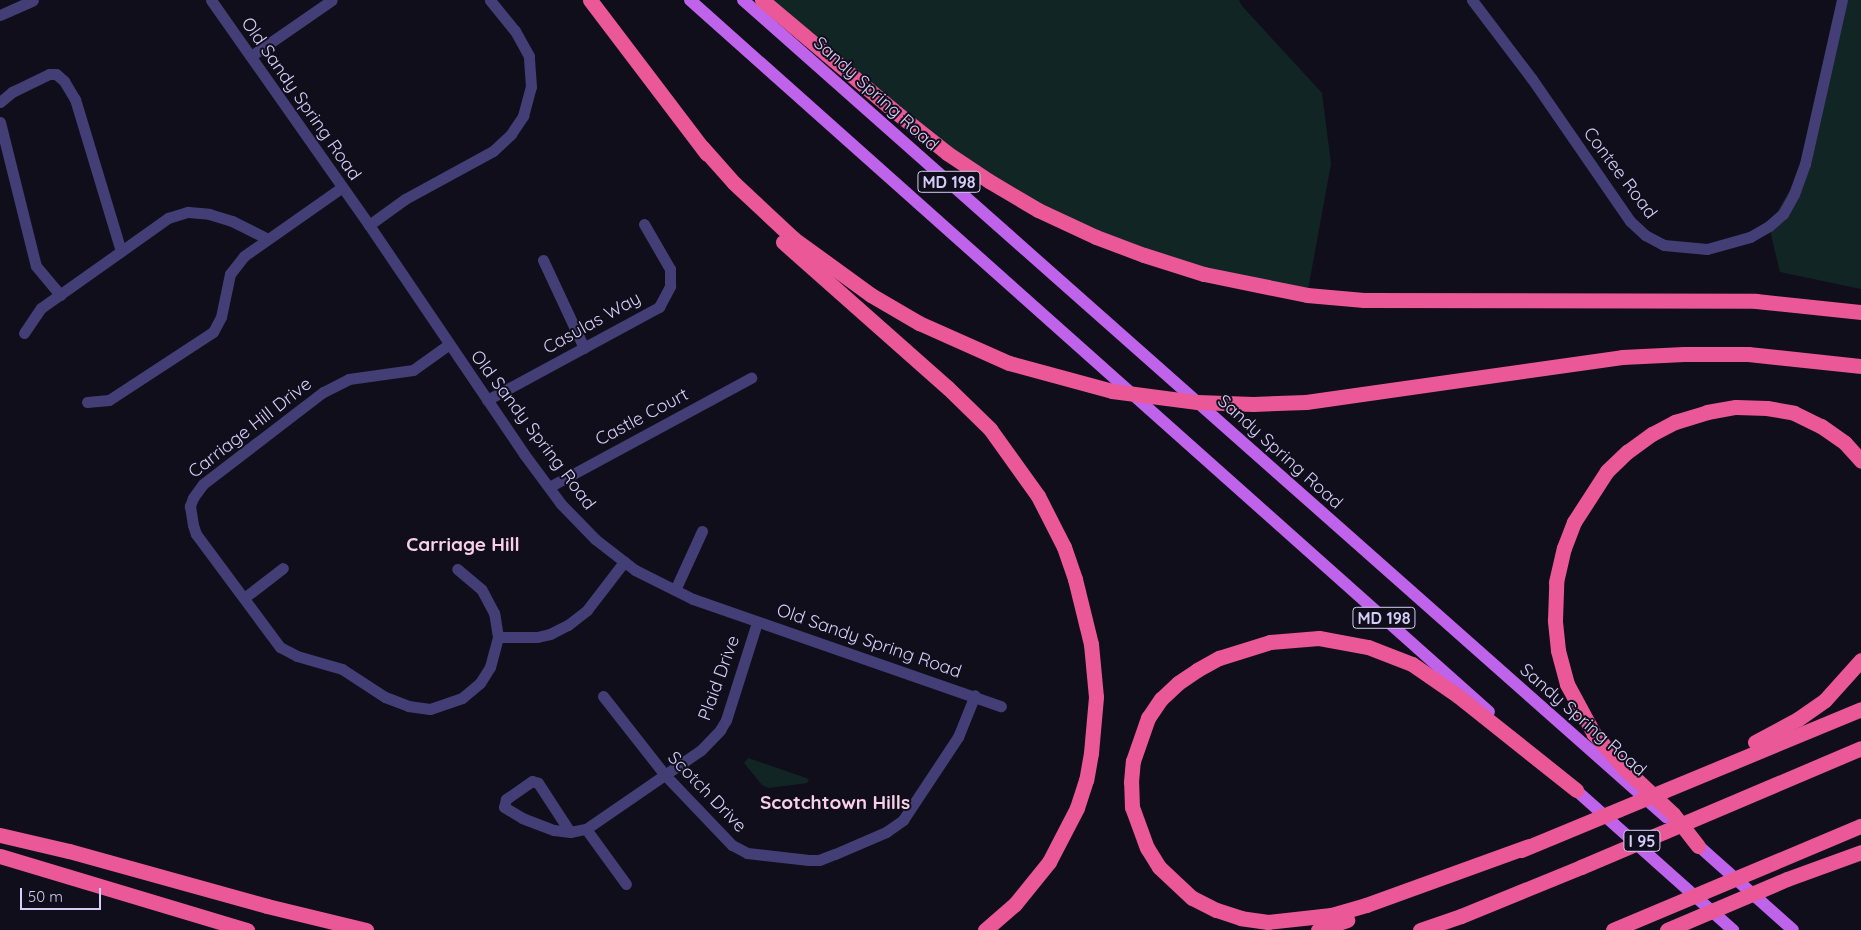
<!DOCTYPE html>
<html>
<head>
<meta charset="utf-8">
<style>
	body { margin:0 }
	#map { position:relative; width:1861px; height:930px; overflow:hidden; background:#110e1c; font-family:Quicksand,sans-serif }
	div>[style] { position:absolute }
	.green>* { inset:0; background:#122525 }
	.minor>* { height:11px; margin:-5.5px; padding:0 5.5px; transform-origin:5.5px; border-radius:5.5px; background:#433e75 }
	.primary>* { height:12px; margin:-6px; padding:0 6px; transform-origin:6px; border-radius:6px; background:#bf63eb }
	.motorway>* { height:15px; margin:-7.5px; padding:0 7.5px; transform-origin:7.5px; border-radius:7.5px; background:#ea5897 }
	span { translate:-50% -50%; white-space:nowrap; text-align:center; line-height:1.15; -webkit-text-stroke:4px #110e1c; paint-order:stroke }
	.shield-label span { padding:1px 4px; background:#110e1c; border:1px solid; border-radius:4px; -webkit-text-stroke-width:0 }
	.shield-label { font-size:16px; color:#d5cef9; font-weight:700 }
	.street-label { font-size:18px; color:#d5cef9 }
	.neighbourhood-label { font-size:19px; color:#f9d0e8; font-weight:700 }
	.scale { position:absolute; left:20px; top:888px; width:81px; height:22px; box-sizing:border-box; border:2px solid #d5cef9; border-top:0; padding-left:6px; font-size:15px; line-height:18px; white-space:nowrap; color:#d5cef9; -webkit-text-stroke:4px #110e1c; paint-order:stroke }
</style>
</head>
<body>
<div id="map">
	<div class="green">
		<div style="clip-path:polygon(762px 0,1239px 0,1242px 6px,1322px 93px,1331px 164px,1307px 295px,1144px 255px,989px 181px)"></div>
		<div style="clip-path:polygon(1844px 0,1861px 0,1861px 289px,1780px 272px,1769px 226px,1805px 164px)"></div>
		<div style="clip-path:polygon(748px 758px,809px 779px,807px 783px,769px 788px,762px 785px,744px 763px)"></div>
	</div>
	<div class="minor">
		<div style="left:211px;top:0;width:275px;rotate:54.9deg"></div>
		<div style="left:369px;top:225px;width:277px;rotate:55.9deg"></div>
		<div style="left:524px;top:454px;width:62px;rotate:53.5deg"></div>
		<div style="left:561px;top:504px;width:49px;rotate:45.8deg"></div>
		<div style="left:595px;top:539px;width:51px;rotate:37.8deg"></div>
		<div style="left:635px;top:570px;width:65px;rotate:26.6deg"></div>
		<div style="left:693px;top:599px;width:326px;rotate:19.2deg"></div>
		<div style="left:1472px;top:0;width:99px;rotate:52.8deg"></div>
		<div style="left:1532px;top:79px;width:173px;rotate:55.4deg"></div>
		<div style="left:1630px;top:221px;width:21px;rotate:43deg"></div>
		<div style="left:1645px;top:235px;width:21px;rotate:28deg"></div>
		<div style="left:1664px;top:245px;width:43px;rotate:5.3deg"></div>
		<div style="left:1707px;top:249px;width:45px;rotate:-15.6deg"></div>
		<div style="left:1750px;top:237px;width:22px;rotate:-30deg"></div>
		<div style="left:1769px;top:226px;width:18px;rotate:-41deg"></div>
		<div style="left:1783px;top:214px;width:23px;rotate:-61deg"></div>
		<div style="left:1794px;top:194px;width:32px;rotate:-70deg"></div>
		<div style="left:1805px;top:164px;width:168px;rotate:-77.3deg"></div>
		<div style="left:0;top:15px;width:36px;rotate:-24deg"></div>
		<div style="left:251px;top:56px;width:98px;rotate:-34.7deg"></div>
		<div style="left:0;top:102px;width:16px;rotate:-40deg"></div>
		<div style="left:12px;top:92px;width:41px;rotate:-25.9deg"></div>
		<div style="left:49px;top:74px;width:7px"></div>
		<div style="left:56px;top:74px;width:11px;rotate:41deg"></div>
		<div style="left:64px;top:81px;width:21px;rotate:59deg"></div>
		<div style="left:75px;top:99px;width:159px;rotate:73.2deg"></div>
		<div style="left:0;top:122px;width:148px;rotate:76deg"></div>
		<div style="left:36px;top:266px;width:38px;rotate:50deg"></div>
		<div style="left:369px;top:225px;width:44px;rotate:-35.8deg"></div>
		<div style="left:405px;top:199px;width:100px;rotate:-28.6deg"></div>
		<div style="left:493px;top:151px;width:25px;rotate:-43deg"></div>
		<div style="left:511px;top:134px;width:22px;rotate:-56deg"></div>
		<div style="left:523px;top:116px;width:30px;rotate:-75deg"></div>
		<div style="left:531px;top:87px;width:31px;rotate:-94deg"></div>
		<div style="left:529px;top:56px;width:29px;rotate:-119deg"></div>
		<div style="left:515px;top:31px;width:40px;rotate:-129deg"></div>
		<div style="left:543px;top:260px;width:97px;rotate:65deg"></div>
		<div style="left:24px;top:333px;width:30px;rotate:-56deg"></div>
		<div style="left:41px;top:308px;width:156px;rotate:-35.3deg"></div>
		<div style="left:168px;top:218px;width:21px;rotate:-17deg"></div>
		<div style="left:188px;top:212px;width:21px;rotate:5deg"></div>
		<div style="left:209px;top:214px;width:24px;rotate:17deg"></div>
		<div style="left:232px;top:221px;width:40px;rotate:26.6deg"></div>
		<div style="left:448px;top:345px;width:43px;rotate:144.5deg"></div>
		<div style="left:413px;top:370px;width:65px;rotate:172deg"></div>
		<div style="left:349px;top:379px;width:29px;rotate:153deg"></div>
		<div style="left:323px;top:392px;width:151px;rotate:142.5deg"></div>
		<div style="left:203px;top:484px;width:17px;rotate:126deg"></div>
		<div style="left:193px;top:498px;width:9px;rotate:111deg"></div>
		<div style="left:190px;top:506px;width:19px;rotate:81deg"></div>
		<div style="left:193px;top:525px;width:9px;rotate:72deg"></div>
		<div style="left:196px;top:534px;width:141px;rotate:53.4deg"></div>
		<div style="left:280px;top:647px;width:19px;rotate:28deg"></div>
		<div style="left:297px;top:656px;width:47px;rotate:16.1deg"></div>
		<div style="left:342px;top:669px;width:51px;rotate:33.1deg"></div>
		<div style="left:385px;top:697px;width:25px;rotate:21deg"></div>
		<div style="left:408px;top:706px;width:22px;rotate:8deg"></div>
		<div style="left:430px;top:709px;width:34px;rotate:-19deg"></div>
		<div style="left:462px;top:698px;width:23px;rotate:-40deg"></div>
		<div style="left:480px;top:683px;width:19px;rotate:-58deg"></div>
		<div style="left:490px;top:667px;width:31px;rotate:-75deg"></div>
		<div style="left:498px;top:637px;width:24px;rotate:-99deg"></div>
		<div style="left:494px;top:613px;width:27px;rotate:-118deg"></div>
		<div style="left:481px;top:589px;width:31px;rotate:-140deg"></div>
		<div style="left:487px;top:400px;width:196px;rotate:-28.4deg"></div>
		<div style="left:659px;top:307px;width:24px;rotate:-62deg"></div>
		<div style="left:670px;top:286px;width:17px;rotate:-90deg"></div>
		<div style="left:670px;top:269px;width:52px;rotate:-120deg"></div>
		<div style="left:87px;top:402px;width:22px;rotate:-5deg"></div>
		<div style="left:109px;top:400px;width:124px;rotate:-33.2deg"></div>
		<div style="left:213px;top:332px;width:17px;rotate:-62deg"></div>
		<div style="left:221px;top:317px;width:44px;rotate:-78.2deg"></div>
		<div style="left:230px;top:274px;width:23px;rotate:-52deg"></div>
		<div style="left:244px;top:256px;width:118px;rotate:-35deg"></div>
		<div style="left:549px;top:487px;width:230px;rotate:-28.4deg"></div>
		<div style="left:675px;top:590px;width:65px;rotate:-65.4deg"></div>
		<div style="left:244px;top:598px;width:49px;rotate:-37.6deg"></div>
		<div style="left:498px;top:637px;width:39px"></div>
		<div style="left:537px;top:637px;width:13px;rotate:-13deg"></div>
		<div style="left:550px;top:634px;width:20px;rotate:-27deg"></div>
		<div style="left:568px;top:625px;width:24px;rotate:-38deg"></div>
		<div style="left:587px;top:610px;width:61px;rotate:-52.4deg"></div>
		<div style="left:603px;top:696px;width:100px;rotate:51.9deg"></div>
		<div style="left:665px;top:775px;width:97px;rotate:46.3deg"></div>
		<div style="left:732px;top:845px;width:17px;rotate:28deg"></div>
		<div style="left:747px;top:853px;width:62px;rotate:6.4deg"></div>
		<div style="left:809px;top:860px;width:10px"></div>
		<div style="left:819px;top:860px;width:17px;rotate:-21deg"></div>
		<div style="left:835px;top:854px;width:56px;rotate:-23.3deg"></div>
		<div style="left:886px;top:832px;width:21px;rotate:-35deg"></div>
		<div style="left:903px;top:820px;width:100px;rotate:-56.5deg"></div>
		<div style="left:958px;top:737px;width:45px;rotate:-68deg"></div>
		<div style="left:586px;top:829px;width:68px;rotate:54deg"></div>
		<div style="left:570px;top:832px;width:59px;rotate:-123.1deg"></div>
		<div style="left:538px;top:783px;width:6px;rotate:-162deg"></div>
		<div style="left:532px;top:781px;width:32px;rotate:145deg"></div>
		<div style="left:506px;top:799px;width:8px;rotate:104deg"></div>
		<div style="left:504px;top:807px;width:21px;rotate:31deg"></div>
		<div style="left:522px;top:818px;width:34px;rotate:21deg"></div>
		<div style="left:554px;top:830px;width:16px;rotate:7deg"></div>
		<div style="left:570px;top:832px;width:16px;rotate:-11deg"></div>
		<div style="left:586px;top:829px;width:140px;rotate:-34.5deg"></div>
		<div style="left:701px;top:750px;width:28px;rotate:-46deg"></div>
		<div style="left:720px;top:730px;width:12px;rotate:-59deg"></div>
		<div style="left:726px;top:720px;width:103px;rotate:-72.4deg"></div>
	</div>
	<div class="primary">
		<div style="left:690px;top:0;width:1070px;rotate:41.7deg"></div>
		<div style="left:743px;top:0;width:1233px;rotate:41.51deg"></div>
		<div style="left:1569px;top:784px;width:220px;rotate:41.7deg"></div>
		<div style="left:1692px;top:840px;width:135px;rotate:41.7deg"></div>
	</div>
	<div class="motorway">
		<div style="left:590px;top:0;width:193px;rotate:52.8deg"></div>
		<div style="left:762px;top:0;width:171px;rotate:40deg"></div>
		<div style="left:893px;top:110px;width:69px;rotate:38.5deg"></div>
		<div style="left:947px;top:153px;width:50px;rotate:33.7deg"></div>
		<div style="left:989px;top:181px;width:57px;rotate:30.6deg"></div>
		<div style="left:1038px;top:210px;width:64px;rotate:25deg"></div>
		<div style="left:1096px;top:237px;width:51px;rotate:20.6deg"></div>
		<div style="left:1144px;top:255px;width:63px;rotate:17.6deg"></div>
		<div style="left:1204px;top:274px;width:105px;rotate:11.5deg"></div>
		<div style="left:1307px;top:295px;width:57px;rotate:5deg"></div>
		<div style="left:1364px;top:300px;width:392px;rotate:0.1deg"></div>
		<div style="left:1756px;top:301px;width:106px;rotate:6deg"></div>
		<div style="left:702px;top:147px;width:48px;rotate:48.4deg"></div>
		<div style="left:734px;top:183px;width:82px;rotate:43deg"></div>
		<div style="left:794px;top:239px;width:95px;rotate:36deg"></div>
		<div style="left:871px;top:295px;width:56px;rotate:30.3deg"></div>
		<div style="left:919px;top:323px;width:98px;rotate:24deg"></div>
		<div style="left:1009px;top:363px;width:107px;rotate:15.2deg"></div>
		<div style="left:1112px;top:391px;width:86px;rotate:7.4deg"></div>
		<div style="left:1197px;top:402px;width:56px;rotate:2deg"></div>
		<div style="left:1253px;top:404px;width:53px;rotate:-2.2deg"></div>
		<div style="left:1306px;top:402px;width:319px;rotate:-8.1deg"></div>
		<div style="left:1622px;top:357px;width:62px;rotate:-2.8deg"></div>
		<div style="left:1684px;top:354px;width:64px"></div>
		<div style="left:1748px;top:354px;width:114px;rotate:6.1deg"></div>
		<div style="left:783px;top:242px;width:220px;rotate:41.5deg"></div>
		<div style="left:948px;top:388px;width:59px;rotate:44.3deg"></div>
		<div style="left:990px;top:429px;width:82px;rotate:54.4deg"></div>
		<div style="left:1038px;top:496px;width:57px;rotate:63deg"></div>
		<div style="left:1064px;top:547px;width:34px;rotate:71deg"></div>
		<div style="left:1075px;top:579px;width:67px;rotate:76.2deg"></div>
		<div style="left:1091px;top:644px;width:53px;rotate:84.6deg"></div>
		<div style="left:1096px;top:697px;width:56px;rotate:95.1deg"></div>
		<div style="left:1091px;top:753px;width:27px;rotate:100deg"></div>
		<div style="left:1086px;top:780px;width:29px;rotate:108deg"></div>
		<div style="left:1077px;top:808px;width:61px;rotate:117.4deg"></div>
		<div style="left:1049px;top:862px;width:54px;rotate:129deg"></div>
		<div style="left:1015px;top:904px;width:40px;rotate:139deg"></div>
		<div style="left:1755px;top:742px;width:49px;rotate:-28.1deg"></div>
		<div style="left:1798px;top:719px;width:33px;rotate:-35deg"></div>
		<div style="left:1825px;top:700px;width:54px;rotate:-48deg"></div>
		<div style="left:0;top:835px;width:71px;rotate:13.1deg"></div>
		<div style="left:69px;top:851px;width:205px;rotate:15.5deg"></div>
		<div style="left:267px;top:906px;width:102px;rotate:13.6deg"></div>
		<div style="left:1529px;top:846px;width:173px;rotate:160.1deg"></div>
		<div style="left:1366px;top:905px;width:36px;rotate:164deg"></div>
		<div style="left:1331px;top:915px;width:63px;rotate:173.7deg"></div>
		<div style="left:1268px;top:922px;width:27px;rotate:-172deg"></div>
		<div style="left:1241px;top:918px;width:26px;rotate:-162deg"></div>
		<div style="left:1216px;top:910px;width:27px;rotate:-153deg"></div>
		<div style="left:1192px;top:898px;width:45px;rotate:-136.8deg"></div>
		<div style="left:1159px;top:867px;width:22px;rotate:-122deg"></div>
		<div style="left:1147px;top:848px;width:44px;rotate:-110.1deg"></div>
		<div style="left:1132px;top:807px;width:25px;rotate:-92deg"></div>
		<div style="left:1131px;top:782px;width:21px;rotate:-85deg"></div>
		<div style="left:1133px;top:761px;width:46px;rotate:-70.8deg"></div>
		<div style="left:1148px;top:718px;width:23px;rotate:-56deg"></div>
		<div style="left:1161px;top:699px;width:23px;rotate:-43deg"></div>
		<div style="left:1178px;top:683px;width:23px;rotate:-34deg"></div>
		<div style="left:1197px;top:670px;width:25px;rotate:-29deg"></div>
		<div style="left:1219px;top:658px;width:53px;rotate:-17.4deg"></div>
		<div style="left:1270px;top:642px;width:49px;rotate:-4.7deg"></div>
		<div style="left:1319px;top:638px;width:50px;rotate:10.4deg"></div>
		<div style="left:1368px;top:647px;width:47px;rotate:21.1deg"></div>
		<div style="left:1412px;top:664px;width:56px;rotate:34.8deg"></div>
		<div style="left:1458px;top:696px;width:151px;rotate:38.5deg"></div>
		<div style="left:1698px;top:846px;width:41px;rotate:-128deg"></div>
		<div style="left:1673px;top:814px;width:66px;rotate:-136.8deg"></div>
		<div style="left:1625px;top:769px;width:47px;rotate:-131.5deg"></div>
		<div style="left:1594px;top:734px;width:57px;rotate:-118.4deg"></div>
		<div style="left:1567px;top:684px;width:35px;rotate:-105deg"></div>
		<div style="left:1558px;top:650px;width:30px;rotate:-96deg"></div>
		<div style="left:1555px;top:620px;width:38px;rotate:-88deg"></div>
		<div style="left:1556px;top:582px;width:35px;rotate:-77deg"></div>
		<div style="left:1564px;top:548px;width:28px;rotate:-69deg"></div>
		<div style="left:1574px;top:522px;width:61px;rotate:-57.1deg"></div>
		<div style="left:1607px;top:471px;width:28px;rotate:-44deg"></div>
		<div style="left:1627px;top:452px;width:31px;rotate:-36deg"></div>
		<div style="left:1652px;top:434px;width:26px;rotate:-28deg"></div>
		<div style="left:1675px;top:422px;width:34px;rotate:-17deg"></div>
		<div style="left:1707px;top:412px;width:29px;rotate:-10deg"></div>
		<div style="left:1736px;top:407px;width:31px;rotate:2deg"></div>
		<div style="left:1767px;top:408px;width:27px;rotate:10deg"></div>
		<div style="left:1794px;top:413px;width:30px;rotate:26deg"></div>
		<div style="left:1821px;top:426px;width:29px;rotate:35deg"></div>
		<div style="left:1845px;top:443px;width:24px;rotate:48deg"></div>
		<div style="left:1521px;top:850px;width:368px;rotate:-22.5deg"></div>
		<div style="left:0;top:856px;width:258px;rotate:16.7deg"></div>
		<div style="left:1318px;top:930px;width:31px;rotate:-19deg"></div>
		<div style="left:1420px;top:930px;width:43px;rotate:-18.9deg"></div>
		<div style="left:1461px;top:916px;width:130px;rotate:-22.2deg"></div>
		<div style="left:1581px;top:867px;width:304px;rotate:-23deg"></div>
		<div style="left:1613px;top:930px;width:269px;rotate:-22.8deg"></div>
		<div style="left:1667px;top:930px;width:130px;rotate:-23deg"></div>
		<div style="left:1787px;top:879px;width:79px;rotate:-20deg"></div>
	</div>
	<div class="shield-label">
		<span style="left:949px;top:182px">MD 198</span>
		<span style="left:1384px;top:618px">MD 198</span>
		<span style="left:1642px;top:841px">I 95</span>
	</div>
	<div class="street-label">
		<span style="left:876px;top:94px;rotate:42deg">Sandy Spring Road</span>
		<span style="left:301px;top:99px;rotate:55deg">Old Sandy Spring Road</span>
		<span style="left:1620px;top:173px;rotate:53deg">Contee Road</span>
		<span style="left:592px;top:323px;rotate:-29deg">Casulas Way</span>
		<span style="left:642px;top:417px;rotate:-28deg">Castle Court</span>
		<span style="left:250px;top:428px;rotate:-38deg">Carriage Hill Drive</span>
		<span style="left:533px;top:430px;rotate:53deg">Old Sandy Spring Road</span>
		<span style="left:1280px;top:452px;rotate:42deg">Sandy Spring Road</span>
		<span style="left:869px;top:641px;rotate:19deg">Old Sandy Spring Road</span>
		<span style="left:719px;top:678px;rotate:-70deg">Plaid Drive</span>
		<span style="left:1583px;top:720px;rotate:41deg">Sandy Spring Road</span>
		<span style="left:707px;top:792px;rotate:46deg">Scotch Drive</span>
	</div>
	<div class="neighbourhood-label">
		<span style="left:463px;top:545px">Carriage Hill</span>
		<span style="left:835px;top:803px">Scotchtown Hills</span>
	</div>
	<div class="scale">50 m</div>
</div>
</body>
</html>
